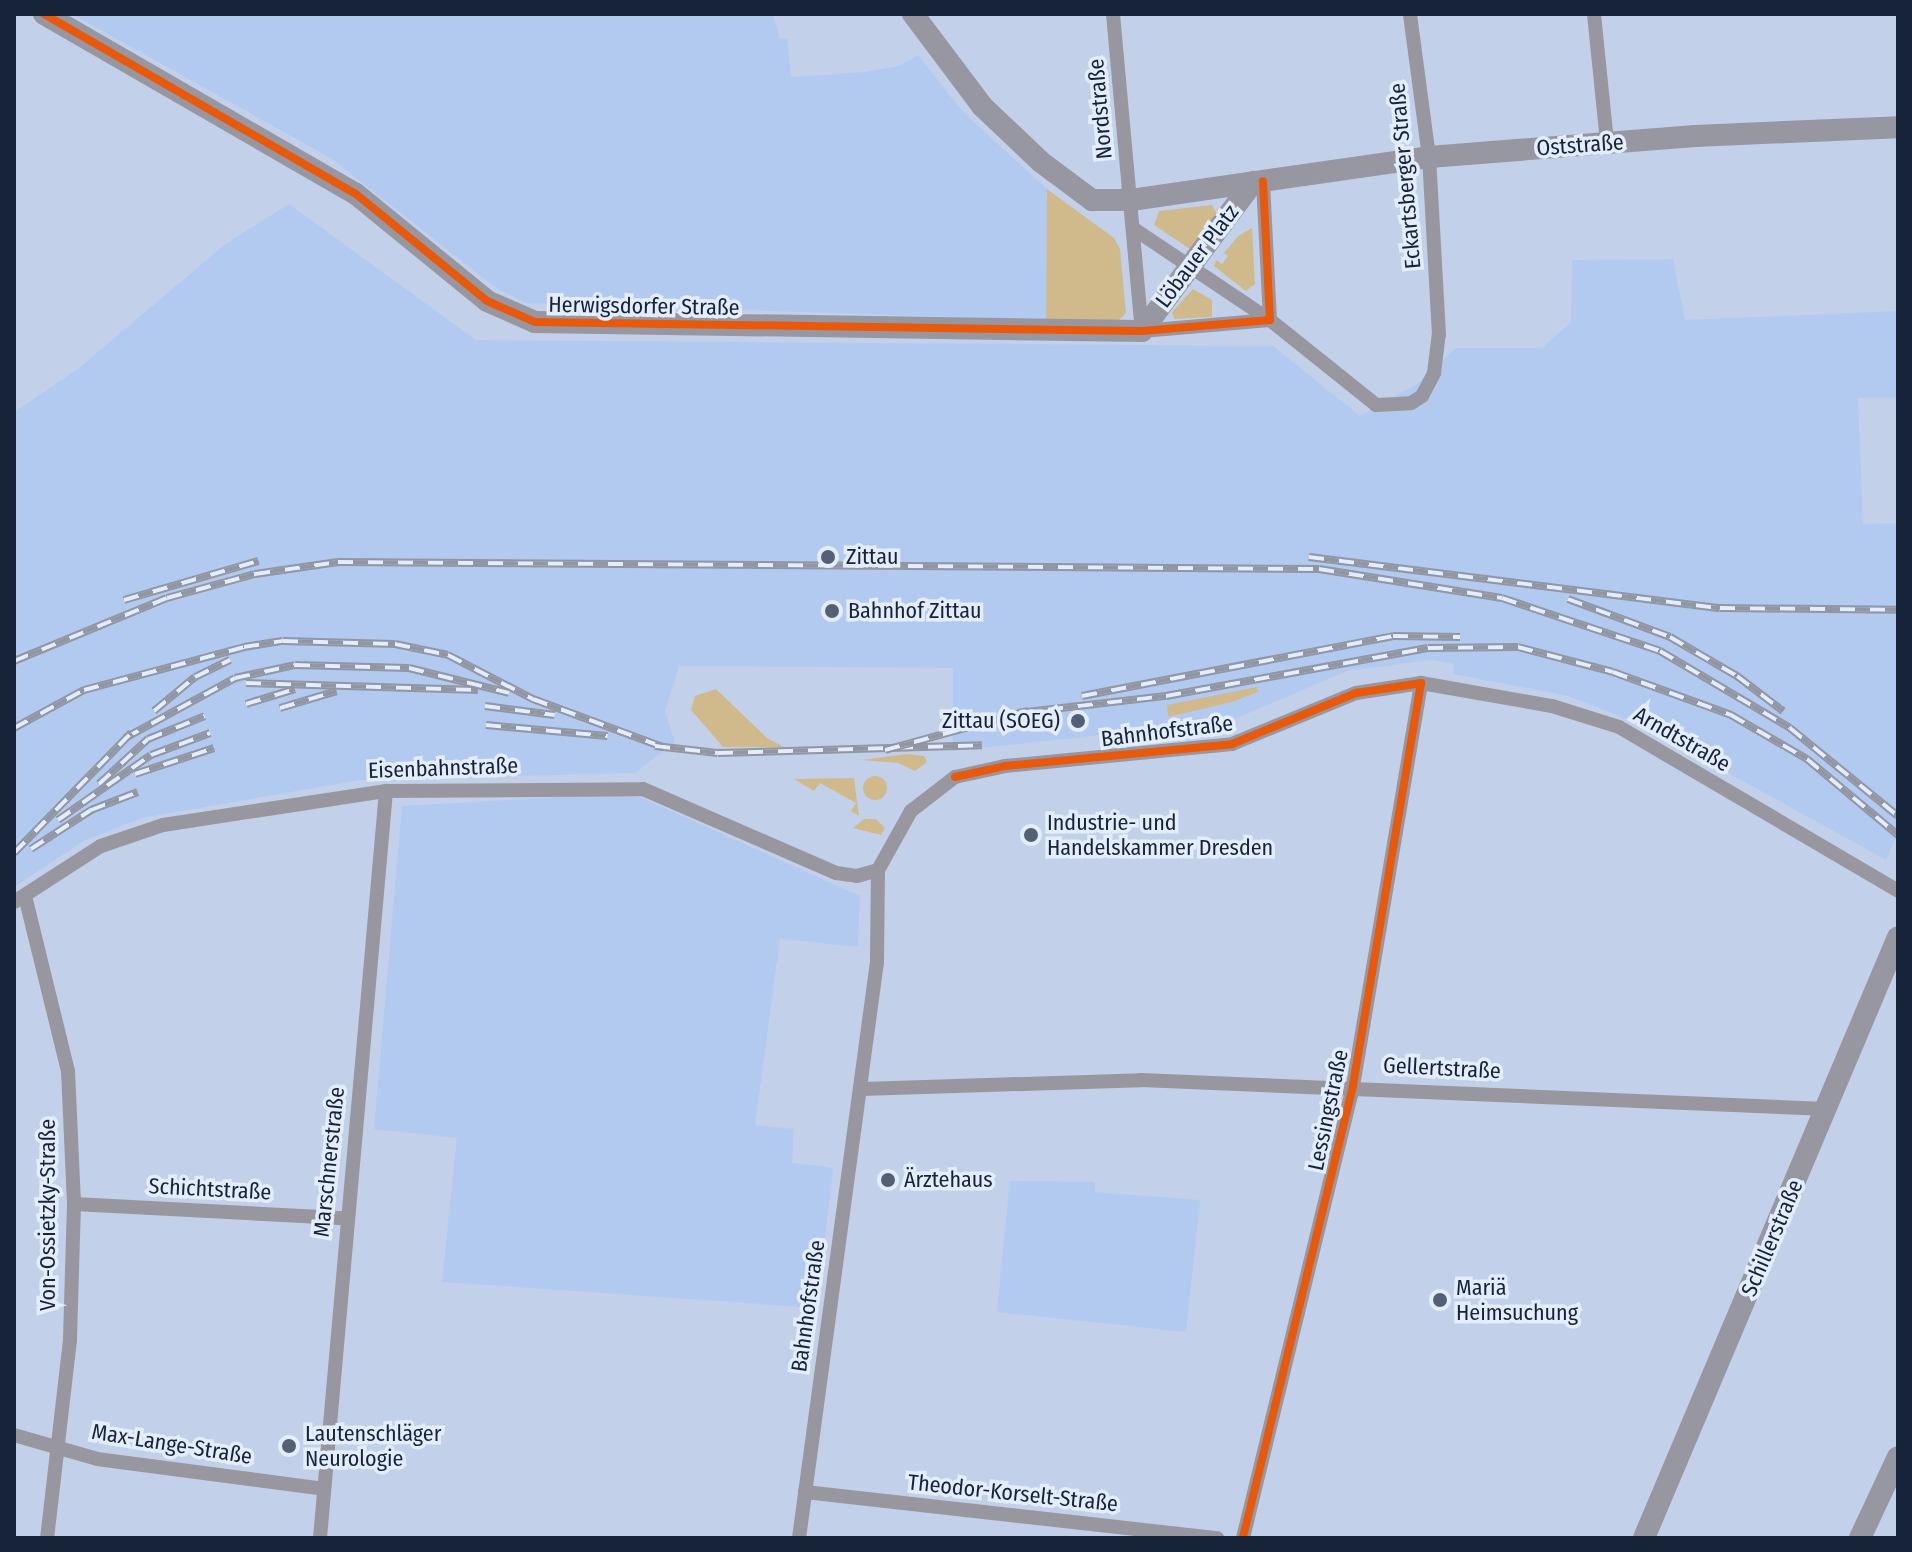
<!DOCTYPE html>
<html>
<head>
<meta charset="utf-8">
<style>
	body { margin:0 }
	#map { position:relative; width:1912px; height:1552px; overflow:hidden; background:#c2d1e9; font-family:"Fira Sans Condensed",sans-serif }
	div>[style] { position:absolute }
	.built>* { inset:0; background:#b3caf0 }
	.green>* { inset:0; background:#d0ba8c }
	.round { border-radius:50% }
	.street>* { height:14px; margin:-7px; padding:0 7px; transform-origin:7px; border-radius:7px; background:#9897a0 }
	.secondary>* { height:22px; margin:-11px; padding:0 11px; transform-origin:11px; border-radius:11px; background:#9797a2 }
	.rail>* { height:8px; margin-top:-4px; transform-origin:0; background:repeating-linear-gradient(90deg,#e3edfe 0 15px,#9296a2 0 30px); box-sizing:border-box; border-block:2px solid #9296a2 }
	.cycleway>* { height:8px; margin:-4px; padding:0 4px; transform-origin:4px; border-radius:4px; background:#e8590c }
	.dots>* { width:22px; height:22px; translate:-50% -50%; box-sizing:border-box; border:4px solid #e3edfe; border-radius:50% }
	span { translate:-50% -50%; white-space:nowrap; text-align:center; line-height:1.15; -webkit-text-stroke:7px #e3edfe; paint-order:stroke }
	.street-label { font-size:22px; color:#172338 }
	.poi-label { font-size:22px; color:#172338 }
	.left { translate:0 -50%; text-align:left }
	.right { translate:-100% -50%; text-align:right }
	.frame { position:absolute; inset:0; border:16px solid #172338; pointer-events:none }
</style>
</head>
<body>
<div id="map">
	<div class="built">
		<div style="clip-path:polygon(72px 14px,773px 14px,780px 39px,787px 38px,791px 77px,864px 72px,899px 66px,918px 55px,962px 111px,1047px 189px,1046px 320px,526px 303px,496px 288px,332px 159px)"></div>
		<div style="clip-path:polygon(289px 204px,476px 340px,1273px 346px,1360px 416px,1417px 384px,1456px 348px,1542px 348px,1571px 322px,1572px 260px,1673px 259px,1685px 320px,1898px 311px,1898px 398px,1858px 398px,1863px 524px,1898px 523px,1898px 832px,1886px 860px,1641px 725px,1568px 696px,1453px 674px,1454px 664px,1432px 660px,1347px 671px,1230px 721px,953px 751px,953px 668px,679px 666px,665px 712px,675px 742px,635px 773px,360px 780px,142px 818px,84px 841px,14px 887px,14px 412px,79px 368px,224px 245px)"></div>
		<div style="clip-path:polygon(609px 794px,643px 798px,860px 896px,858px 947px,780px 939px,755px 1125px,794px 1129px,792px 1163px,833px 1168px,817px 1308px,442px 1282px,457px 1138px,374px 1129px,402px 806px)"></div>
		<div style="clip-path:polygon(1010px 1181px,1095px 1182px,1095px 1192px,1200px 1200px,1186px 1332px,997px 1312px)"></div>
	</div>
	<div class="green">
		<div style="clip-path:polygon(1047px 189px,1114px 238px,1120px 249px,1126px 313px,1117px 322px,1046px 320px)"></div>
		<div style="clip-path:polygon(1212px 205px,1217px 214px,1190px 249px,1154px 225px,1159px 211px)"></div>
		<div style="clip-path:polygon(1252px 228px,1255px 284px,1246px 291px,1214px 266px,1216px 260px,1222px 264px,1228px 256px,1224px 253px,1238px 236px)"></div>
		<div style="clip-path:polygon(1193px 289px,1212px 300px,1212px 317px,1174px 319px,1172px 312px)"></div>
		<div style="clip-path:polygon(1257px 687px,1258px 692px,1232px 702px,1168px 717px,1167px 705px)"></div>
		<div style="clip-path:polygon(716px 689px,767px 738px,784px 747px,723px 747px,691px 710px,695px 696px)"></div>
		<div style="clip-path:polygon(907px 754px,924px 756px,927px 762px,915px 771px,898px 763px,861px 760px)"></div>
		<div class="round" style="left:863px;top:776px;width:24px;height:24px"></div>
		<div style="clip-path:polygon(854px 778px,859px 816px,851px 811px,856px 803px,820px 783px,814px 791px,794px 779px)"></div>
		<div style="clip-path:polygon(864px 819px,876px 819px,885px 828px,881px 835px,853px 828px)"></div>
	</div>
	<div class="street">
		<div style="left:1113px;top:14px;width:318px;rotate:84.8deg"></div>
		<div style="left:1142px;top:331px;width:128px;rotate:-4.9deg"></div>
		<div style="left:1270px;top:320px;width:139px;rotate:-92.9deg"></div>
		<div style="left:1594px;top:14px;width:130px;rotate:84.2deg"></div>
		<div style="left:1134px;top:229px;width:164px;rotate:33.8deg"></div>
		<div style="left:1270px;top:320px;width:136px;rotate:38.7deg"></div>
		<div style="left:1376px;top:405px;width:35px;rotate:-3deg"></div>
		<div style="left:1411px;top:403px;width:13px;rotate:-32deg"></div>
		<div style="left:1422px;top:396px;width:26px;rotate:-62deg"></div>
		<div style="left:1434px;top:373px;width:38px;rotate:-83deg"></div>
		<div style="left:1439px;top:335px;width:178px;rotate:-93.2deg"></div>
		<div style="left:1429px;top:157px;width:144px;rotate:-97.6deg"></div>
		<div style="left:878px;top:870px;width:68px;rotate:-60.8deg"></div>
		<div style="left:911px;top:811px;width:56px;rotate:-37.7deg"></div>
		<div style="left:955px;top:777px;width:51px;rotate:-12.4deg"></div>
		<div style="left:1005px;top:766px;width:228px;rotate:-5.5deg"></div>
		<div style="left:1232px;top:744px;width:134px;rotate:-22.4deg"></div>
		<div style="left:1356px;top:693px;width:66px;rotate:-8.7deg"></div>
		<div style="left:1421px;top:683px;width:133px;rotate:10deg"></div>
		<div style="left:1552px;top:706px;width:70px;rotate:17.4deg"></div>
		<div style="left:1619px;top:727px;width:324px;rotate:30.4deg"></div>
		<div style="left:25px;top:896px;width:180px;rotate:76.2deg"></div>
		<div style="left:68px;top:1071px;width:133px;rotate:87.4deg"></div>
		<div style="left:74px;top:1204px;width:136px;rotate:91.7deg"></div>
		<div style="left:70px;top:1340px;width:199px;rotate:96.6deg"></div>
		<div style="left:14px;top:902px;width:103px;rotate:-32.8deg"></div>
		<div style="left:101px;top:846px;width:65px;rotate:-18.7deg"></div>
		<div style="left:163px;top:825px;width:226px;rotate:-8.7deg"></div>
		<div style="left:386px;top:791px;width:257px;rotate:-0.4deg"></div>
		<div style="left:643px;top:789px;width:210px;rotate:23.5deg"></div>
		<div style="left:836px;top:873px;width:21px;rotate:8deg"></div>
		<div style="left:857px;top:876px;width:22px;rotate:-16deg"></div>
		<div style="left:862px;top:1089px;width:279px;rotate:-1.8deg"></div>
		<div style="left:1141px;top:1080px;width:687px;rotate:2.42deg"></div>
		<div style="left:74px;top:1204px;width:271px;rotate:3deg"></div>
		<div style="left:14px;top:1435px;width:86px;rotate:16.1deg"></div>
		<div style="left:97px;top:1459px;width:229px;rotate:7.5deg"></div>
		<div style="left:805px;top:1492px;width:415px;rotate:6.4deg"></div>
		<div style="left:320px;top:1538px;width:750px;rotate:-84.95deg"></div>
		<div style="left:799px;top:1538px;width:581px;rotate:-82.29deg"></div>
		<div style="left:877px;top:962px;width:92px;rotate:-89.4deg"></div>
		<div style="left:1243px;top:1538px;width:465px;rotate:-76.3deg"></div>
		<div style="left:1353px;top:1086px;width:409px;rotate:-80.4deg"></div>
	</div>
	<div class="secondary">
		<div style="left:44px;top:14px;width:360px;rotate:30deg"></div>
		<div style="left:356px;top:194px;width:169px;rotate:39.2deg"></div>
		<div style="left:487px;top:301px;width:52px;rotate:23.6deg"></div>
		<div style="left:535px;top:322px;width:607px;rotate:0.85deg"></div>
		<div style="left:1142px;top:331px;width:186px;rotate:-53.3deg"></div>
		<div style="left:913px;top:14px;width:115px;rotate:53.1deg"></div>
		<div style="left:982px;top:106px;width:81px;rotate:43.5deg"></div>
		<div style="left:1041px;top:162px;width:64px;rotate:36.7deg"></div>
		<div style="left:1092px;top:200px;width:39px"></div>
		<div style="left:1131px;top:200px;width:301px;rotate:-8.2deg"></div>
		<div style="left:1429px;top:157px;width:267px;rotate:-4.5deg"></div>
		<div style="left:1695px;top:136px;width:203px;rotate:-2.5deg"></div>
		<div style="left:1644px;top:1538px;width:652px;rotate:-67.09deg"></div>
		<div style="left:1860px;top:1538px;width:89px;rotate:-64.9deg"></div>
	</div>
	<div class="rail">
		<div style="left:1309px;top:557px;width:414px;rotate:7.1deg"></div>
		<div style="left:1720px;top:608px;width:178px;rotate:0.6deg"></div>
		<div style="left:1568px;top:599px;width:109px;rotate:20.4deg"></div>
		<div style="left:1670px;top:637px;width:78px;rotate:30.2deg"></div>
		<div style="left:1737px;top:676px;width:58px;rotate:37.3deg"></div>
		<div style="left:124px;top:600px;width:140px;rotate:-16.2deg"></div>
		<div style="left:14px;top:661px;width:165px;rotate:-22.4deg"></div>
		<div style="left:167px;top:598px;width:91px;rotate:-15.3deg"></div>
		<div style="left:255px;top:574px;width:84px;rotate:-8.2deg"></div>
		<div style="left:338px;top:562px;width:981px;rotate:0.41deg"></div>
		<div style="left:1319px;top:569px;width:185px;rotate:9deg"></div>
		<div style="left:1502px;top:598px;width:167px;rotate:18.5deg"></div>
		<div style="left:1660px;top:651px;width:151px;rotate:30.6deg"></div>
		<div style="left:1790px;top:728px;width:139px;rotate:39.2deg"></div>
		<div style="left:246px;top:683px;width:232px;rotate:1.7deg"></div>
		<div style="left:1082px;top:696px;width:317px;rotate:-10.9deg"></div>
		<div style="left:1393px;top:636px;width:67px;rotate:0.9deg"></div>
		<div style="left:246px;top:704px;width:51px;rotate:-17deg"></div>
		<div style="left:485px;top:706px;width:70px;rotate:7.4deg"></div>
		<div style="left:280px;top:708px;width:59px;rotate:-16.6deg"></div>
		<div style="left:154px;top:711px;width:53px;rotate:-39.7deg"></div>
		<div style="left:195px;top:677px;width:39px;rotate:-26deg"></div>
		<div style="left:1018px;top:713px;width:149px;rotate:-6.6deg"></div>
		<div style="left:1166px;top:696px;width:266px;rotate:-10.4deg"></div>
		<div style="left:1428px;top:648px;width:90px;rotate:-0.6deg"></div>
		<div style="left:1518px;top:647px;width:98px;rotate:14.7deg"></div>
		<div style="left:1613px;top:672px;width:126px;rotate:20deg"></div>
		<div style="left:1731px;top:715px;width:88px;rotate:30.1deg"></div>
		<div style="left:1807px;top:759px;width:119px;rotate:39.9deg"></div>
		<div style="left:486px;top:725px;width:122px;rotate:5.2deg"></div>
		<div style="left:14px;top:728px;width:80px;rotate:-28.5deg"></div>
		<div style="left:84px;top:690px;width:166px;rotate:-15deg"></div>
		<div style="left:244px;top:647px;width:39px;rotate:-9deg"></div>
		<div style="left:283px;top:641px;width:112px;rotate:1.5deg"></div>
		<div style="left:395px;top:644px;width:54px;rotate:11.7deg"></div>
		<div style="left:448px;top:655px;width:96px;rotate:27.4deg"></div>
		<div style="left:533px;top:699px;width:139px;rotate:20.3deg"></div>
		<div style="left:125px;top:738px;width:125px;rotate:-28.6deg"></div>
		<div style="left:235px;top:678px;width:61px;rotate:-12.2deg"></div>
		<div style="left:295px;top:665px;width:114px;rotate:1.5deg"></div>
		<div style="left:409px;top:668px;width:103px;rotate:14deg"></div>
		<div style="left:655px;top:746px;width:63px;rotate:6.3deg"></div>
		<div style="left:718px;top:753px;width:264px;rotate:-1.7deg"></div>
		<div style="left:885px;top:750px;width:148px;rotate:-15.3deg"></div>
		<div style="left:135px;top:774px;width:83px;rotate:-18.2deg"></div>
		<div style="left:99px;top:784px;width:67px;rotate:-42.6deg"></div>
		<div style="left:148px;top:739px;width:61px;rotate:-22deg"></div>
		<div style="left:58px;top:820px;width:113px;rotate:-35deg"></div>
		<div style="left:151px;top:755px;width:63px;rotate:-20.4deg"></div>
		<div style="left:31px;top:849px;width:72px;rotate:-33deg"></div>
		<div style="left:91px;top:810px;width:50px;rotate:-21deg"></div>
		<div style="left:14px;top:853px;width:168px;rotate:-45.7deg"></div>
	</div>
	<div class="cycleway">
		<div style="left:44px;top:14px;width:360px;rotate:30deg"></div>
		<div style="left:356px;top:194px;width:169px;rotate:39.2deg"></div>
		<div style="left:487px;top:301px;width:52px;rotate:23.6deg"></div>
		<div style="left:535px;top:322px;width:607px;rotate:0.85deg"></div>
		<div style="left:1142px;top:331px;width:128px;rotate:-4.9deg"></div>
		<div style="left:1270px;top:320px;width:139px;rotate:-92.9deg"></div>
		<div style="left:955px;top:777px;width:51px;rotate:-12.4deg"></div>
		<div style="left:1005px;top:766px;width:228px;rotate:-5.5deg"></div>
		<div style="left:1232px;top:744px;width:134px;rotate:-22.4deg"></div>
		<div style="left:1356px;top:693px;width:66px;rotate:-8.7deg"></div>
		<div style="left:1421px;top:683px;width:409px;rotate:99.6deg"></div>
		<div style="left:1353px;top:1086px;width:465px;rotate:103.7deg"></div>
	</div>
	<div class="dots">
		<div style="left:828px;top:557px;background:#536076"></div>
		<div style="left:832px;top:611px;background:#536076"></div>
		<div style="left:1078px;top:721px;background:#536076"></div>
		<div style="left:1031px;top:835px;background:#536076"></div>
		<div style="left:888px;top:1180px;background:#536076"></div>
		<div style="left:1440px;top:1300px;background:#536076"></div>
		<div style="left:289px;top:1446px;background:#536076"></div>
	</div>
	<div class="street-label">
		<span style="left:1100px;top:109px;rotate:-95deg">Nordstraße</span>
		<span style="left:1580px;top:145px;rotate:-4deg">Oststraße</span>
		<span style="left:1405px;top:176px;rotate:-95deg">Eckartsberger Straße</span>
		<span style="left:1197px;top:256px;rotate:-53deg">Löbauer Platz</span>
		<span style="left:644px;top:306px;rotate:1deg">Herwigsdorfer Straße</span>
		<span style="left:1167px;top:731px;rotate:-7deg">Bahnhofstraße</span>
		<span style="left:1682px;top:739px;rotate:30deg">Arndtstraße</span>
		<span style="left:443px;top:768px;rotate:-2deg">Eisenbahnstraße</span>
		<span style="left:1442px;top:1068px;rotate:3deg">Gellertstraße</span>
		<span style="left:1328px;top:1110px;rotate:-78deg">Lessingstraße</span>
		<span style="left:329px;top:1162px;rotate:-84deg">Marschnerstraße</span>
		<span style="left:210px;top:1189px;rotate:3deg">Schichtstraße</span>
		<span style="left:48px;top:1215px;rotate:-90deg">Von-Ossietzky-Straße</span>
		<span style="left:1772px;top:1238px;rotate:-67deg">Schillerstraße</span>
		<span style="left:808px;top:1306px;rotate:-82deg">Bahnhofstraße</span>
		<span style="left:172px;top:1444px;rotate:9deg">Max-Lange-Straße</span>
		<span style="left:1013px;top:1493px;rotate:6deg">Theodor-Korselt-Straße</span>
	</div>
	<div class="poi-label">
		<span class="left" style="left:846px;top:557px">Zittau</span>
		<span class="left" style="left:848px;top:611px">Bahnhof Zittau</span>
		<span class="right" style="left:1060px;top:721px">Zittau (SOEG)</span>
		<span class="left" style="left:1047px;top:835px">Industrie- und<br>Handelskammer Dresden</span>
		<span class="left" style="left:904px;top:1180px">Ärztehaus</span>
		<span class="left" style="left:1456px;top:1300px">Mariä<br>Heimsuchung</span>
		<span class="left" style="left:305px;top:1446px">Lautenschläger<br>Neurologie</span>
	</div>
	<div class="frame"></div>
</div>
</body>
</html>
